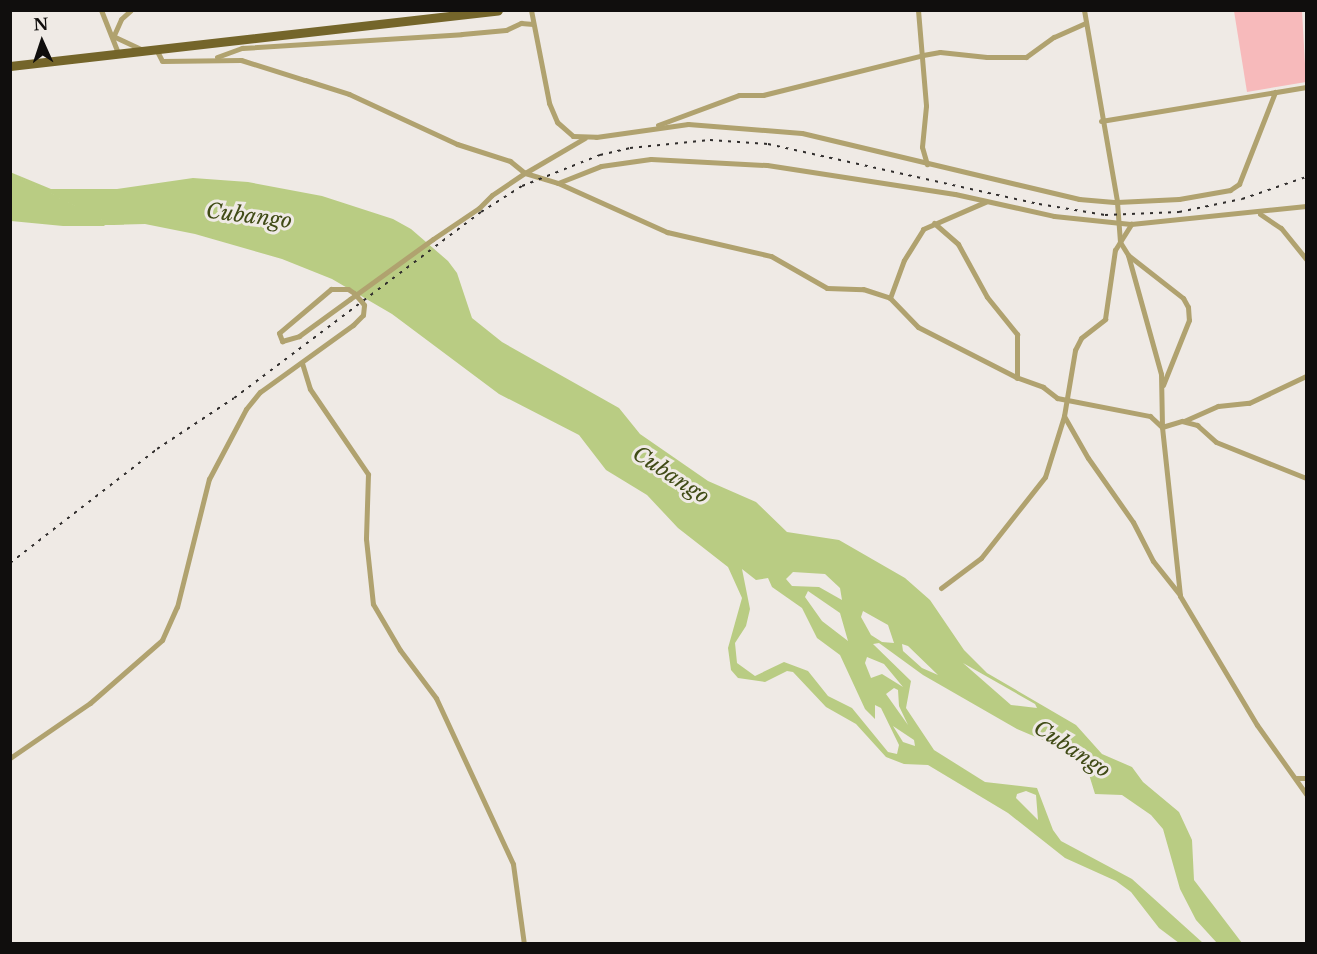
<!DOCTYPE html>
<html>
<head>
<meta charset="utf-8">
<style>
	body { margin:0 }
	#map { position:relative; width:1317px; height:954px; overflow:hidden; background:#efeae5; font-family:"Libre Baskerville",serif }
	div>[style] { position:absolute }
	.green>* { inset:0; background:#f7babb }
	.water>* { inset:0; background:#b9cc83 }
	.street>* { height:5px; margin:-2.5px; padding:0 2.5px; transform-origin:2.5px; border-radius:2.5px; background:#b0a26f }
	.primary>* { height:9px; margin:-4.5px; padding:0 4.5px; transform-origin:4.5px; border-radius:4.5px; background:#74652a }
	.rail>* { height:1.5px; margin-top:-0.75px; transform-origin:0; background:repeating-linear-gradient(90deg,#312e2d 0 3px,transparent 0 9px) }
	span { translate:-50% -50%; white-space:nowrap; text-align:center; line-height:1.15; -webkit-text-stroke:6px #efeae5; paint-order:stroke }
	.water-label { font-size:21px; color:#404b16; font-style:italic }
	.frame { position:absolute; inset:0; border:12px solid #100e0d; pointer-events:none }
	.north { position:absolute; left:12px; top:12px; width:60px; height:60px; -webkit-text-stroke:4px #efeae5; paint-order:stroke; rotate:357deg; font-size:16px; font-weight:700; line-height:24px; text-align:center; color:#100e0d }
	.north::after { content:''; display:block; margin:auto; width:21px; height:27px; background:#100e0d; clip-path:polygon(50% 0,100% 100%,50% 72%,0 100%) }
</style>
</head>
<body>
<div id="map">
	<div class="green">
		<div style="clip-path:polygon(1234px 11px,1302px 11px,1306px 82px,1247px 92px)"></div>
	</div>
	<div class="water">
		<div style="clip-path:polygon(evenodd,10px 172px,51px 189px,117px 189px,193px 178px,248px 182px,322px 196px,393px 219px,411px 229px,448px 261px,457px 273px,472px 318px,502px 342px,619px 408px,640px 434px,708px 481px,756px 502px,787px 532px,839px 540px,905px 578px,930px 600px,964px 650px,987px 673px,1076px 725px,1102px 754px,1132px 767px,1143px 782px,1179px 812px,1192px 840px,1194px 880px,1242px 943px,1217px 943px,1196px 920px,1180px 889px,1163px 829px,1151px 815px,1122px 795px,1095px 794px,1087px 768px,1064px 749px,1017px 729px,923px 675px,879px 643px,873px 644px,911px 681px,906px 708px,934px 750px,985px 782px,1037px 788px,1053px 830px,1061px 841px,1132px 879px,1203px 943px,1179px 943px,1159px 928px,1131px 892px,1116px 881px,1065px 858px,1008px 813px,928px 765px,904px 764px,886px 757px,856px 724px,826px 707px,793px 672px,787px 671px,765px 682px,738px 678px,731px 670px,728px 648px,742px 598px,728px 567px,678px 528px,647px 495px,606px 470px,579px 435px,499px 394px,392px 314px,332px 279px,282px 259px,195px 234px,145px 224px,63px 226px,11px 221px,10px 172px,742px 569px,756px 580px,768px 578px,772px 587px,802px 608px,817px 638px,840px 655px,865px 709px,875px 719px,875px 705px,881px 708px,899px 745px,897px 754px,888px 752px,852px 708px,828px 696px,808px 671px,784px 662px,755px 676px,737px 663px,735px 643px,746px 626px,750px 609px,742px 569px,10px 172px,793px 572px,825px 574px,840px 588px,842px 600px,819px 587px,792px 586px,786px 579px,793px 572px,10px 172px,808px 591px,840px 613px,848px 641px,822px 621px,805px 597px,808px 591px,10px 172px,863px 611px,888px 625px,894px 643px,882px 642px,871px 635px,861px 617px,863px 611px,10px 172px,902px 644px,908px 646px,938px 675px,922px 668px,903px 651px,902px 644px,10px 172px,867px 657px,884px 664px,903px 687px,882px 674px,871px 678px,865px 663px,867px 657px,10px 172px,963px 663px,1035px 704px,1037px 708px,1011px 705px,963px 663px,10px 172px,894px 688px,898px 690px,899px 706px,908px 725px,886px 694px,894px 688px,10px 172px,893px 726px,914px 740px,915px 746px,903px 742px,893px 726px,10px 172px,1026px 791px,1036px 795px,1038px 820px,1016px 798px,1017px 794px,1026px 791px)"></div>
	</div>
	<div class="street">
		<div style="left:101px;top:10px;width:46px;rotate:68.4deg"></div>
		<div style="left:531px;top:10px;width:95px;rotate:79deg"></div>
		<div style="left:549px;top:103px;width:21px;rotate:67deg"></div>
		<div style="left:557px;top:122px;width:21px;rotate:41deg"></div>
		<div style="left:573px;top:136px;width:23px;rotate:2deg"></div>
		<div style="left:596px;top:137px;width:93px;rotate:-8deg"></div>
		<div style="left:688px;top:124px;width:114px;rotate:4.5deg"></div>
		<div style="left:802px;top:133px;width:285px;rotate:13.4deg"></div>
		<div style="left:1079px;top:199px;width:38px;rotate:5deg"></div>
		<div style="left:1117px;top:202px;width:62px;rotate:-2.8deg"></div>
		<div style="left:1179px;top:199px;width:52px;rotate:-10deg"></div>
		<div style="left:1230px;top:190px;width:11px;rotate:-34deg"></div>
		<div style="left:1239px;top:184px;width:99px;rotate:-68.6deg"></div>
		<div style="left:918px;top:10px;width:96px;rotate:85.2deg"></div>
		<div style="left:926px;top:106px;width:41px;rotate:95.6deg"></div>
		<div style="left:922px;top:147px;width:18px;rotate:74deg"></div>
		<div style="left:1084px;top:10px;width:195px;rotate:80.2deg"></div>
		<div style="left:1117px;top:202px;width:40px;rotate:85.7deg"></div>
		<div style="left:1120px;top:242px;width:15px;rotate:58deg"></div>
		<div style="left:1128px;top:255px;width:123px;rotate:74.5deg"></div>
		<div style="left:1161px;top:374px;width:53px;rotate:88.9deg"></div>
		<div style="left:1162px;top:427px;width:170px;rotate:83.9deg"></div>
		<div style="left:1180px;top:596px;width:150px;rotate:59.2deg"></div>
		<div style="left:1257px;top:725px;width:85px;rotate:54.6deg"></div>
		<div style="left:114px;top:35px;width:17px;rotate:-66deg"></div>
		<div style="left:121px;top:19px;width:13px;rotate:-42deg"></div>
		<div style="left:115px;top:37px;width:29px;rotate:25deg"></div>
		<div style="left:156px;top:49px;width:13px;rotate:63deg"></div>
		<div style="left:162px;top:61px;width:79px;rotate:-0.7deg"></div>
		<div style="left:241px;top:60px;width:67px;rotate:17.4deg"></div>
		<div style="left:305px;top:80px;width:46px;rotate:17.7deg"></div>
		<div style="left:349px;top:94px;width:119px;rotate:24.8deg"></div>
		<div style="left:457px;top:144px;width:56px;rotate:17.8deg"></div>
		<div style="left:510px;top:161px;width:19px;rotate:39deg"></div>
		<div style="left:525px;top:173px;width:69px;rotate:-30.3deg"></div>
		<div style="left:217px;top:57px;width:27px;rotate:-20deg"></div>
		<div style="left:242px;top:48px;width:220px;rotate:-3.6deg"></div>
		<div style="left:462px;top:34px;width:44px;rotate:-5.2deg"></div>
		<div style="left:506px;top:30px;width:17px;rotate:-25deg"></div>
		<div style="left:521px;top:23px;width:12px;rotate:5deg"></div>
		<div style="left:1101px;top:121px;width:208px;rotate:-9.4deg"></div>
		<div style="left:658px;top:125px;width:86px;rotate:-20.3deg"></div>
		<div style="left:739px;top:95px;width:24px"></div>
		<div style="left:763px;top:95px;width:165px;rotate:-14deg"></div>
		<div style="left:923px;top:55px;width:17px;rotate:-10deg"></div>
		<div style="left:940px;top:52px;width:47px;rotate:6.1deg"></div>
		<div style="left:987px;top:57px;width:39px"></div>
		<div style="left:1026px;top:57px;width:34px;rotate:-36deg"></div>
		<div style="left:1054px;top:37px;width:35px;rotate:-24deg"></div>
		<div style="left:558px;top:183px;width:120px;rotate:24.2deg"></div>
		<div style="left:667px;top:232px;width:107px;rotate:13deg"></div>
		<div style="left:771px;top:256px;width:64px;rotate:29.7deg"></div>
		<div style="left:827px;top:288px;width:36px;rotate:2deg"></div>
		<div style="left:863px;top:289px;width:28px;rotate:18deg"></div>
		<div style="left:890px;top:298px;width:40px;rotate:-69.8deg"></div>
		<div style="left:904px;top:260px;width:36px;rotate:-58deg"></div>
		<div style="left:923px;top:229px;width:68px;rotate:-23.5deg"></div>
		<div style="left:1260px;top:214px;width:25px;rotate:34deg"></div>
		<div style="left:1281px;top:228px;width:40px;rotate:51deg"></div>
		<div style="left:934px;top:223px;width:32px;rotate:41deg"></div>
		<div style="left:958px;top:244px;width:60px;rotate:61.3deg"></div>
		<div style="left:987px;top:297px;width:48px;rotate:51deg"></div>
		<div style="left:1017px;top:334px;width:44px;rotate:90deg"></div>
		<div style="left:1128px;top:255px;width:70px;rotate:38deg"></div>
		<div style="left:1183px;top:298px;width:10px;rotate:61deg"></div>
		<div style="left:1188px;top:307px;width:13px;rotate:86deg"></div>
		<div style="left:1189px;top:320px;width:70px;rotate:111.8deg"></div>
		<div style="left:890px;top:298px;width:40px;rotate:46deg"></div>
		<div style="left:918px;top:327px;width:110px;rotate:27deg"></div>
		<div style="left:1016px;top:377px;width:29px;rotate:20deg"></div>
		<div style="left:1043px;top:387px;width:18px;rotate:38deg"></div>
		<div style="left:1057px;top:398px;width:95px;rotate:11deg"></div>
		<div style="left:1150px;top:416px;width:16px;rotate:43deg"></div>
		<div style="left:302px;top:363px;width:27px;rotate:73deg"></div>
		<div style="left:310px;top:389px;width:103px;rotate:55.7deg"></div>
		<div style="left:368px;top:474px;width:65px;rotate:91.8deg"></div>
		<div style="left:366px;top:539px;width:65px;rotate:83.9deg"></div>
		<div style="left:373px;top:604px;width:53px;rotate:59.6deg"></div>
		<div style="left:400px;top:650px;width:60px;rotate:53.1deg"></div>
		<div style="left:436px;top:698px;width:183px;rotate:65.1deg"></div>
		<div style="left:513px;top:864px;width:81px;rotate:82.2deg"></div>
		<div style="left:1064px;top:416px;width:48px;rotate:60.3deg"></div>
		<div style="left:1088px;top:458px;width:78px;rotate:54.9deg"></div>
		<div style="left:1133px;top:522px;width:44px;rotate:62.9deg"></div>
		<div style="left:1153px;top:561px;width:43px;rotate:51.5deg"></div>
		<div style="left:1184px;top:421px;width:37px;rotate:-24deg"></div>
		<div style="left:1218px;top:406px;width:31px;rotate:-6deg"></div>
		<div style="left:1249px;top:403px;width:63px;rotate:-25.3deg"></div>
		<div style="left:1162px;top:427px;width:21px;rotate:-17deg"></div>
		<div style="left:1182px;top:421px;width:16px;rotate:15deg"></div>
		<div style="left:1197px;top:425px;width:25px;rotate:42deg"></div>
		<div style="left:1216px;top:442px;width:97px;rotate:21.8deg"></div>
		<div style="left:941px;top:588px;width:50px;rotate:-36.9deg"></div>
		<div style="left:981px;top:558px;width:103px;rotate:-51.7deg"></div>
		<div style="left:1045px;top:477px;width:64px;rotate:-72.7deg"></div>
		<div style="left:1064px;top:416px;width:67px;rotate:-80.5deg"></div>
		<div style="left:1075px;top:350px;width:13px;rotate:-63deg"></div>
		<div style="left:1081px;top:338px;width:31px;rotate:-38deg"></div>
		<div style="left:1105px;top:319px;width:70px;rotate:-81.8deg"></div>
		<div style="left:1115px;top:250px;width:31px;rotate:-58deg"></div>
		<div style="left:10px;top:758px;width:97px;rotate:-34.5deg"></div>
		<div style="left:90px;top:703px;width:96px;rotate:-41.2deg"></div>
		<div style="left:162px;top:640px;width:36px;rotate:-66deg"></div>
		<div style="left:177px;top:607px;width:132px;rotate:-76deg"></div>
		<div style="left:209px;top:479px;width:79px;rotate:-62.1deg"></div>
		<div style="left:246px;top:409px;width:22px;rotate:-51deg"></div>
		<div style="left:260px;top:392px;width:115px;rotate:-35.8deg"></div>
		<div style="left:353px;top:325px;width:14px;rotate:-45deg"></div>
		<div style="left:363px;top:315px;width:10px;rotate:-84deg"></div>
		<div style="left:364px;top:305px;width:4px;rotate:-124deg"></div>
		<div style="left:362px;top:302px;width:12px;rotate:-132deg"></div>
		<div style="left:354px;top:293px;width:7px;rotate:-146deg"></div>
		<div style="left:348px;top:289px;width:17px;rotate:180deg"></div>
		<div style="left:331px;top:289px;width:68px;rotate:139.8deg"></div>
		<div style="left:279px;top:333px;width:9px;rotate:69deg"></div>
		<div style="left:282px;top:341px;width:18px;rotate:-16deg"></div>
		<div style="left:299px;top:336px;width:63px;rotate:-36deg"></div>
		<div style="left:350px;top:299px;width:102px;rotate:-35.9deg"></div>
		<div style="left:433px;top:239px;width:55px;rotate:-34deg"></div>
		<div style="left:479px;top:208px;width:18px;rotate:-45deg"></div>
		<div style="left:492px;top:195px;width:40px;rotate:-34deg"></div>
		<div style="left:525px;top:173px;width:34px;rotate:17deg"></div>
		<div style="left:558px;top:183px;width:46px;rotate:-21.6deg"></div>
		<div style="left:601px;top:166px;width:50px;rotate:-8deg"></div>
		<div style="left:651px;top:159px;width:116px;rotate:3deg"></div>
		<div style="left:767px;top:165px;width:190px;rotate:8.8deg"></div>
		<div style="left:955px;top:194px;width:101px;rotate:12.5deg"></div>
		<div style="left:1054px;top:216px;width:77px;rotate:5.9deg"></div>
		<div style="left:1131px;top:224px;width:176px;rotate:-5.9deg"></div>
		<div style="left:1296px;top:778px;width:10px"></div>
	</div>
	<div class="primary">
		<div style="left:10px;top:66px;width:491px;rotate:-6.5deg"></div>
	</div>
	<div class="rail">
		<div style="left:10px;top:563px;width:186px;rotate:-37.8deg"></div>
		<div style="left:157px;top:449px;width:92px;rotate:-33.5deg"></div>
		<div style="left:234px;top:398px;width:309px;rotate:-37deg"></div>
		<div style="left:481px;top:212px;width:49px;rotate:-32.4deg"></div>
		<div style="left:522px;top:186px;width:84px;rotate:-21.7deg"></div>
		<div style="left:600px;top:155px;width:31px;rotate:-13deg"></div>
		<div style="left:630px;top:148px;width:80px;rotate:-5.7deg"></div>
		<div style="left:710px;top:140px;width:58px;rotate:3.9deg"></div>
		<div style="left:768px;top:144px;width:278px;rotate:12.5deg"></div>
		<div style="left:1039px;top:204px;width:67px;rotate:9.5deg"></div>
		<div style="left:1105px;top:215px;width:74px;rotate:-2.3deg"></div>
		<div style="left:1179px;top:212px;width:64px;rotate:-11.7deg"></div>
		<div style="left:1242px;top:199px;width:68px;rotate:-19deg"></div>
	</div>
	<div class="water-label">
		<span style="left:249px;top:216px;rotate:7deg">Cubango</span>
		<span style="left:671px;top:475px;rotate:33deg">Cubango</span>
		<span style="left:1072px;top:749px;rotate:33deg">Cubango</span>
	</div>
	<div class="frame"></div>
	<div class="north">N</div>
</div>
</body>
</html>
